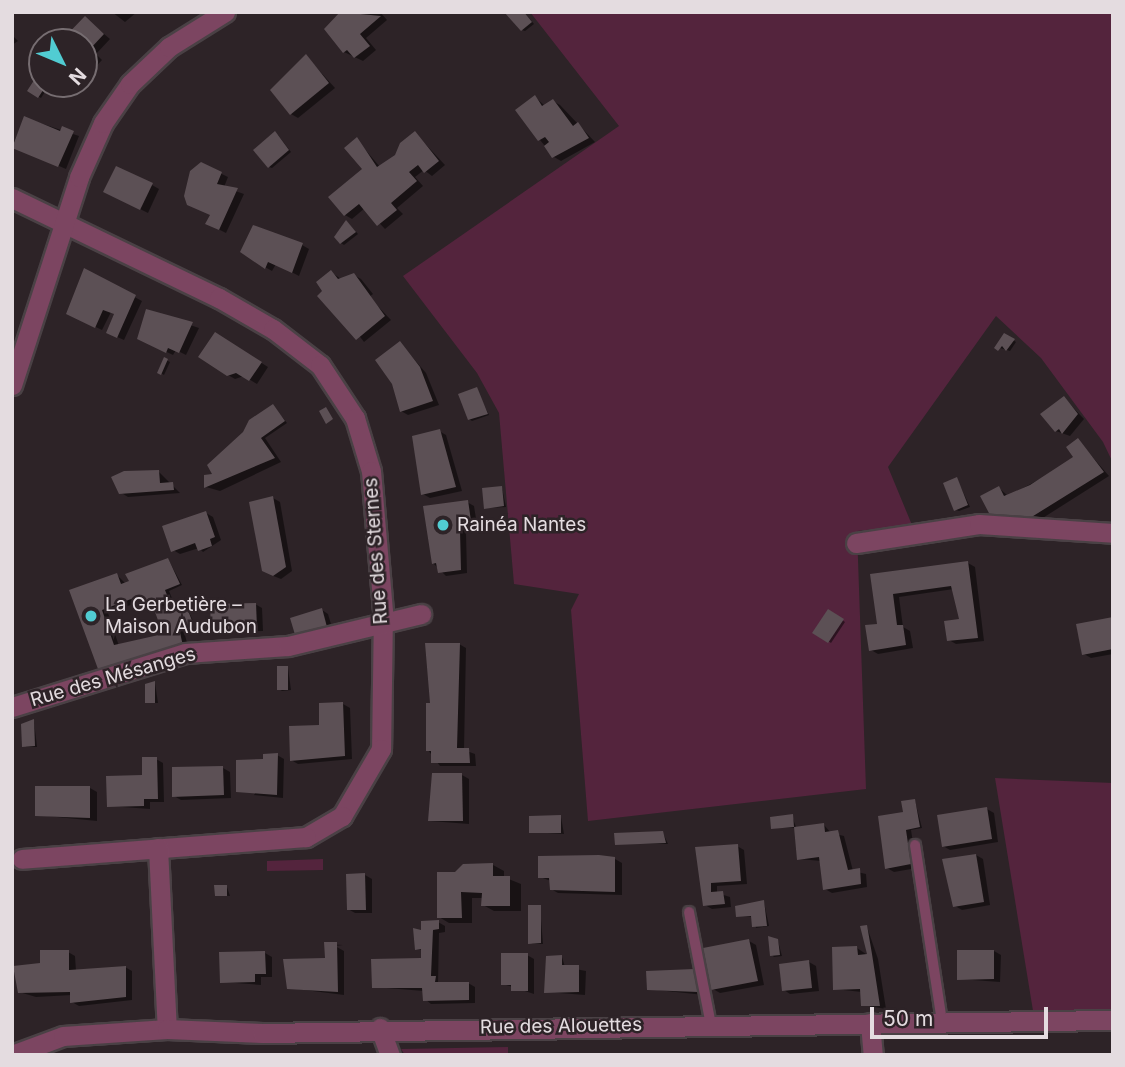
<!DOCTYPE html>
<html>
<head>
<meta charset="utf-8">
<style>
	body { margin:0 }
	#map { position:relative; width:1125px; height:1067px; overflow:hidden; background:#2d2327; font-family:Inter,sans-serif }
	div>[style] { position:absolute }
	.green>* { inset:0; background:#54243d }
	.shadow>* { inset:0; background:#0007 }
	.building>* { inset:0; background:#5c5055 }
	.roads { filter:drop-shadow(2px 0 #4a4145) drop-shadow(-2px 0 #4a4145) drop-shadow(0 2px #4a4145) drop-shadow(0 -2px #4a4145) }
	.lane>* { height:10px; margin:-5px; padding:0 5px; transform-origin:5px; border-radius:5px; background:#7c4561 }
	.street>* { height:19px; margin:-9.5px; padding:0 9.5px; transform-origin:9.5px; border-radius:9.5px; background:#7c4561 }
	.dots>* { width:19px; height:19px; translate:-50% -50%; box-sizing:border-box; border:4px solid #2d2327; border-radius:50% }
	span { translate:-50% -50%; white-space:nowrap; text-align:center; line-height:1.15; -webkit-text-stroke:5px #2d2327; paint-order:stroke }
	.poi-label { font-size:19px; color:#e4dce0 }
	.left { translate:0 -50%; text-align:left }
	.street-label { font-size:19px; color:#e4dce0 }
	.frame { position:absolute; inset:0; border:14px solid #e4dce0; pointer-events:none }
	.north { position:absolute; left:28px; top:28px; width:70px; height:70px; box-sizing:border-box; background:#2d2327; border:2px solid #766d71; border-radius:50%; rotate:133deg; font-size:19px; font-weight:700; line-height:28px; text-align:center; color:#e4dce0 }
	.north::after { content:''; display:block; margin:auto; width:24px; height:32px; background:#51ccd2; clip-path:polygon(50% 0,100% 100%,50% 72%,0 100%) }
	.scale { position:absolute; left:870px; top:1007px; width:178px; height:32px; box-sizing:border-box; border:4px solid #e4dce0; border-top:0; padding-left:9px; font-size:21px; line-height:24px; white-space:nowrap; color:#e4dce0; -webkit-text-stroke:5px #2d2327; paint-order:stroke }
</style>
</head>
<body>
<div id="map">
	<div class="green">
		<div style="clip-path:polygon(530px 12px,1113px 12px,1113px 463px,1103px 442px,1041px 358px,996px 316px,888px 467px,912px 525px,857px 531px,866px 789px,588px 821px,571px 610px,579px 594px,514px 584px,499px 413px,477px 373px,403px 276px,619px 126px)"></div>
		<div style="clip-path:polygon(995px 778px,1113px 783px,1113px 1022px,1035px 1023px)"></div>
		<div style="clip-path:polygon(323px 859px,323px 870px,267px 871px,267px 861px)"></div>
		<div style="clip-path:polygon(508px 1047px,508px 1055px,405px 1055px,401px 1049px)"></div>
	</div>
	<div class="shadow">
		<div style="clip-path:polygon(112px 12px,137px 12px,125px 22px)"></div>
		<div style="clip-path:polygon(345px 12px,380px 12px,387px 20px,366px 38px,376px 50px,363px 61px,344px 52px,326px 30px)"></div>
		<div style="clip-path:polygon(524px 12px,534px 24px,525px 31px,522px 30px)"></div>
		<div style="clip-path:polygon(85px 18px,110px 39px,96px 54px,102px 60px,88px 75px,84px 73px,84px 42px,63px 42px)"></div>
		<div style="clip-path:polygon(12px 35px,18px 41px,12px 45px)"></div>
		<div style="clip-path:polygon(306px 56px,335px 88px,298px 118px,291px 114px)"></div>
		<div style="clip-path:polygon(42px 73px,42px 84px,50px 84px,41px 98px,29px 91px)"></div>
		<div style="clip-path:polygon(535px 97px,545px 106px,553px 101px,560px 105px,595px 142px,561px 161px,554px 157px,540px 140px)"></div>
		<div style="clip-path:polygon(25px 118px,79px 136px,66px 169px,12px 146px)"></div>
		<div style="clip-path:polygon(415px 133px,445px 165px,432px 176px,424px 170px,415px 177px,423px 186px,397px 208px,403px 214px,385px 229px,365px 208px,352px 219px,345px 215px,365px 169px,357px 140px,380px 167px,396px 156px)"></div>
		<div style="clip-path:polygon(278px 135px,291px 152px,272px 168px,269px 167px)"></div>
		<div style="clip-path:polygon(201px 164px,228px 177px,224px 187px,244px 194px,226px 233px,214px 227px)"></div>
		<div style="clip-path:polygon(152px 185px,159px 189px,148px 213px,112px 195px)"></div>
		<div style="clip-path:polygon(347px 222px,358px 234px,344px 245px,341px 243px)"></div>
		<div style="clip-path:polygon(302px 245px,309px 249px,299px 276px,276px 264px,272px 271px,254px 261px)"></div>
		<div style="clip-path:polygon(85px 271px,142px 301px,124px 340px,115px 336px,115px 314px,111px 312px,102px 330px,75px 317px)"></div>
		<div style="clip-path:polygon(331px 272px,341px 279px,354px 275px,361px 279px,373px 294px,369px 297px,391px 320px,364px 342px,325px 291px)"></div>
		<div style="clip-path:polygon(148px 311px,199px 328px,186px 355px,176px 350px,173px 355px,146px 342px)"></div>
		<div style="clip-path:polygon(215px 334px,268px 367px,257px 384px,244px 376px,235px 379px,228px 375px)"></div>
		<div style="clip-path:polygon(1005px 335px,1016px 342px,1010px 351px,997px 347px)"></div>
		<div style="clip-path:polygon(400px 343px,426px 373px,439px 405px,408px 415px,401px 411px)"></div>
		<div style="clip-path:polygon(164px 359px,170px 362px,164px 375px,159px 372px)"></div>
		<div style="clip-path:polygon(476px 389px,489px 415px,472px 421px,469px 419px)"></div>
		<div style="clip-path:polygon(1064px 398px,1084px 419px,1070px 436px,1056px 431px)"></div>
		<div style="clip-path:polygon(273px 406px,287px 423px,265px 438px,281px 462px,220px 491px,206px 487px)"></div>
		<div style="clip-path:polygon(439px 431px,446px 435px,462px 491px,430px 498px,423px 494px)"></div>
		<div style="clip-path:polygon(1089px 453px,1109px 476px,1038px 521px,991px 513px,999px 488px,1008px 496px)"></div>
		<div style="clip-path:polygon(159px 472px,180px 493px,128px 497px,120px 492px)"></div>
		<div style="clip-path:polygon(957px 479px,970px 507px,959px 511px,956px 510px)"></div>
		<div style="clip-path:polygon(502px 488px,506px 507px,486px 508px)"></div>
		<div style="clip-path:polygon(273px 498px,280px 502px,292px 571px,281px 579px,271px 575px)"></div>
		<div style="clip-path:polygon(467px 502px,474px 506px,478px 531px,466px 533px,467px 573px,446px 576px,433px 563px)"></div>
		<div style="clip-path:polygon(206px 513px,213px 517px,221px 540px,203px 552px,199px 548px,180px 554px,173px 550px)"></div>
		<div style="clip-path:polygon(168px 559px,182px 585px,169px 591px,174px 603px,151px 609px,142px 601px,108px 613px,119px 646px,166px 635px,185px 605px,195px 624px,183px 628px,189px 650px,106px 672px,99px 668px,71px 591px,117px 575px,126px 584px)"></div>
		<div style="clip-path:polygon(968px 563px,975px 567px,984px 641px,956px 644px,949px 640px,961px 621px,954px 589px,899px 597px,903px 627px,910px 631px,913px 648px,878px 654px,871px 650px,879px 625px,872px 576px)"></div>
		<div style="clip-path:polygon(255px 604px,262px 608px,263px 631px,220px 632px,213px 628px)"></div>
		<div style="clip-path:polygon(322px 610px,328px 614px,333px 631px,297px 636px)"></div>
		<div style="clip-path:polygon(829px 611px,845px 622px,831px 643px,815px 632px)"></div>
		<div style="clip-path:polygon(1113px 618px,1113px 654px,1091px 658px,1084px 654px)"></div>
		<div style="clip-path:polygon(459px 644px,466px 648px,464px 750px,475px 754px,476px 766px,440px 766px,428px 750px,432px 705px)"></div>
		<div style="clip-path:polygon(288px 668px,291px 690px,282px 691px,279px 689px)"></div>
		<div style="clip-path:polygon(155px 683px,158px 703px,150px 703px,147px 702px)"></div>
		<div style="clip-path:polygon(343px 704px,350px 708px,352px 759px,298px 764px,291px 760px)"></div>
		<div style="clip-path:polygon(34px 721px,37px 747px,26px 747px,23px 725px)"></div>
		<div style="clip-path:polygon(277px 755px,284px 759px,283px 798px,244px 794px,254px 795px)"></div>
		<div style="clip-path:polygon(156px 759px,163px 763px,164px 802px,150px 802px,150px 809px,109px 806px,144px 777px)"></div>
		<div style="clip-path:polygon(223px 768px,230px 772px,231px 798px,181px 800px,174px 796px)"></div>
		<div style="clip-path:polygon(462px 775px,469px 779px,469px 824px,430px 821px)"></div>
		<div style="clip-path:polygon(90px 788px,97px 792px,97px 821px,37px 815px)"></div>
		<div style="clip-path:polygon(915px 801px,922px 828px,911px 830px,917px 868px,894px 872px,887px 868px,902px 813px)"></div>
		<div style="clip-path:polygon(987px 809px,994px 813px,998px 842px,950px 850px,943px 846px)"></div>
		<div style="clip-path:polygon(792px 816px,796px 827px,824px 825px,831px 833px,844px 836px,853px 871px,866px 874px,867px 887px,832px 893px,825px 889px,821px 861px,799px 859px,796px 828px,773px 828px)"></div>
		<div style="clip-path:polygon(561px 817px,564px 834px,531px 832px)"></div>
		<div style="clip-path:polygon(663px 833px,668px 844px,616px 844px)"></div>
		<div style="clip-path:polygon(737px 846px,744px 850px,747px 884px,717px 886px,717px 893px,730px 897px,731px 907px,712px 909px,705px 905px,697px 849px)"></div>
		<div style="clip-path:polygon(976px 855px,983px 859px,990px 905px,962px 910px,955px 906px)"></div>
		<div style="clip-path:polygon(615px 859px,622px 863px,622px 895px,558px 893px,551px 889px,551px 881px,540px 877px)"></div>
		<div style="clip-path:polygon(493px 865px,504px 871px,504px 877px,521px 884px,521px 911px,494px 911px,483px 905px,483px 898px,472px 898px,472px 923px,449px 923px,439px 917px,456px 873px)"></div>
		<div style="clip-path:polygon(365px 875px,372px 879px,372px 913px,355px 913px,348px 909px)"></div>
		<div style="clip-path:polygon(227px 887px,230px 896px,216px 895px)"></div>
		<div style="clip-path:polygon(764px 902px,769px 926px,756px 928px,753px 917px,738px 916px)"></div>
		<div style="clip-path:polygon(540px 907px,543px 944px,532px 944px,530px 942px)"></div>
		<div style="clip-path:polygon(438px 922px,445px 926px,445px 932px,439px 933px,438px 984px,468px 983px,475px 987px,475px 1003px,431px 1004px,425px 999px,424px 991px,374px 987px,423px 960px,423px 950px,416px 949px,415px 929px,423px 932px)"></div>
		<div style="clip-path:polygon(867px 927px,878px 959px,886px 1009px,863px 1005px,862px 992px,834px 989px,857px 948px,869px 956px)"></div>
		<div style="clip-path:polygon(749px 941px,756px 945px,764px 985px,720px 993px,713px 989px)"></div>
		<div style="clip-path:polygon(778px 941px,782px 956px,774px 957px,772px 955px)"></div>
		<div style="clip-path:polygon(326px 944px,343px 945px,335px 946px,344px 951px,344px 995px,289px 988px,326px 960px)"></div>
		<div style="clip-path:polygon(994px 951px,1001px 955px,1000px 982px,959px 979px)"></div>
		<div style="clip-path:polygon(68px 952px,75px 956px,76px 971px,125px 967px,132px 971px,132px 1000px,79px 1006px,72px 1002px,72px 995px,36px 997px,19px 992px)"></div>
		<div style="clip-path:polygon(265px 953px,272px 957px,272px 977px,261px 977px,261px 985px,222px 982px)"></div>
		<div style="clip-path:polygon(527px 955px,534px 959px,534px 994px,503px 984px)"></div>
		<div style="clip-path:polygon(562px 957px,565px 967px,586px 971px,585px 995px,546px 992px)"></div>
		<div style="clip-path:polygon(809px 962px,816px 966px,819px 991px,790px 994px,784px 990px)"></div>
		<div style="clip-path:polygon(693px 971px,700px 975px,704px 995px,648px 989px)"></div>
	</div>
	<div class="building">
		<div style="clip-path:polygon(340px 12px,381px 16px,360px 34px,370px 46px,354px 58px,347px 50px,343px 53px,324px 29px)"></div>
		<div style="clip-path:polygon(504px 12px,524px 12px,532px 22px,521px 31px)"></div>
		<div style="clip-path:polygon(85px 16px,104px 34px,90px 49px,97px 55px,84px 69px,84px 42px,60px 42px)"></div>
		<div style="clip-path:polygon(306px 54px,329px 83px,290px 115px,270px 90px)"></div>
		<div style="clip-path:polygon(42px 68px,42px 84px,47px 84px,38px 98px,27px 91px)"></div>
		<div style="clip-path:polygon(535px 95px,542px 106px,553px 99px,573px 126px,578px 122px,589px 138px,552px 158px,544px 146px,549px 142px,545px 137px,538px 141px,515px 110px)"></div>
		<div style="clip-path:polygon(24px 116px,60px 131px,62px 126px,74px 131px,58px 167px,12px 148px)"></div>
		<div style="clip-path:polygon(275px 131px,289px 150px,268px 168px,253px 150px)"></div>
		<div style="clip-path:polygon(415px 131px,439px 161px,424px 173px,418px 165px,409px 172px,417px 181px,391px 203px,397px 210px,377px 226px,359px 204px,344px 216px,328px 197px,362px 169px,344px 148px,357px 137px,377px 167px,395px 155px,400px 143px)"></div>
		<div style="clip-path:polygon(201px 162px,222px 172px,217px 184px,238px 188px,219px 230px,205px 224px,210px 215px,187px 205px,184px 196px,190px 171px)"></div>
		<div style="clip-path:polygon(116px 166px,153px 183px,140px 210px,103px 192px)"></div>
		<div style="clip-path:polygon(346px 220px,356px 232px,340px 244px,334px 237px)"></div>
		<div style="clip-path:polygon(253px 225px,303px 243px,292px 273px,268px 262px,265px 269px,240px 252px)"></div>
		<div style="clip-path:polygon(84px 268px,136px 295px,117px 338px,106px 333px,114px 314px,103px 310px,95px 328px,66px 314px)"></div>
		<div style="clip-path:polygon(331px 270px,338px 279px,354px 273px,385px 316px,356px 340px,317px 296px,322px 291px,316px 282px)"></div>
		<div style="clip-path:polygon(146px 309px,193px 322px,179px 353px,168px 348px,166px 353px,137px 339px)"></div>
		<div style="clip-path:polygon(215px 332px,262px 362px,249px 381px,236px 373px,227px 376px,198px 357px)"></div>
		<div style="clip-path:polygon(1004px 333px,1015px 339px,1006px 351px,1002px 346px,998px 351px,994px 348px)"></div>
		<div style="clip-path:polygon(400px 341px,420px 367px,433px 401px,400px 412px,392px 384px,375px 360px)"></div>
		<div style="clip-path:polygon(164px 357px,168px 359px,161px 375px,157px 373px)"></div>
		<div style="clip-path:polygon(477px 387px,488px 414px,468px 420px,458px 394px)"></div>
		<div style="clip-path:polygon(1064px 396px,1078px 414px,1062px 434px,1059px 429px,1055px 432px,1040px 414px)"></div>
		<div style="clip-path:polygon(273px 404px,285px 421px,261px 438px,275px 458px,204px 488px,204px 475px,212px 474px,207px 465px,243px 432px,249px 420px)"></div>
		<div style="clip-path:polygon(326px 407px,333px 419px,326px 424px,319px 411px)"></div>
		<div style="clip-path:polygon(440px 429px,456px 487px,421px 495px,412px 436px)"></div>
		<div style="clip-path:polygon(1078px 438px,1104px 472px,1030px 518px,990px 515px,980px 496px,999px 486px,1004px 496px,1030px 485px,1073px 457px,1066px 447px)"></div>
		<div style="clip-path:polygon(159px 470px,160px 483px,173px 482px,174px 490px,119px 494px,111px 477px,124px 471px)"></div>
		<div style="clip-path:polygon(957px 477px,968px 505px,954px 511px,943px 483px)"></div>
		<div style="clip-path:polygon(502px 486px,504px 506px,484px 509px,482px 488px)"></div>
		<div style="clip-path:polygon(273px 496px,286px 567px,273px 576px,262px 571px,249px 502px)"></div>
		<div style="clip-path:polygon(468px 500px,472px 528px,460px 530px,461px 570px,438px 573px,436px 563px,432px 564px,423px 506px)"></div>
		<div style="clip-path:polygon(206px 511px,215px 537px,210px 539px,212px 546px,198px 551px,195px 543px,171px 552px,162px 526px)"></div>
		<div style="clip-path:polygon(168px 558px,180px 584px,165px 590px,169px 600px,142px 606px,139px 596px,102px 610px,114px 645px,163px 634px,155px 612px,185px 603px,193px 623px,179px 628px,183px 646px,98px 669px,69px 590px,117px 573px,121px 584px,129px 581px,125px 574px)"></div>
		<div style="clip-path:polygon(968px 561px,978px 638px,947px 641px,944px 621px,959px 619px,951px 586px,893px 594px,897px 625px,903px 625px,906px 645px,869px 651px,865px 625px,877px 624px,870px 574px)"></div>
		<div style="clip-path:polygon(256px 603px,257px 628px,211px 630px,210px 604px)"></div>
		<div style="clip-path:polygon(322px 608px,327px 627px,296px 638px,290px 618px)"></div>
		<div style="clip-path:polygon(828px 609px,844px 619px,828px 643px,812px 633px)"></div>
		<div style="clip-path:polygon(1113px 617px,1113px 649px,1082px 655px,1076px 624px)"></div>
		<div style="clip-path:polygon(425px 643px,460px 643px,457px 748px,469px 748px,470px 763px,431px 763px,431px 751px,426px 751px,426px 703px,430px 703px)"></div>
		<div style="clip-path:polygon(277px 666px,288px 666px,288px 690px,277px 690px)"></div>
		<div style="clip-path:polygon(155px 681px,155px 703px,145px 703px,145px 684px)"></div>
		<div style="clip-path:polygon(343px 702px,345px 756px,290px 761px,289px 726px,319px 725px,319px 703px)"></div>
		<div style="clip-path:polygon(34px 719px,35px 746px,22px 747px,21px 724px)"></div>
		<div style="clip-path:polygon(278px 753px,277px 795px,236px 792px,236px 760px,263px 759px,263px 754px)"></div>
		<div style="clip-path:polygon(142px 757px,157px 757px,158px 799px,144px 799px,144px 806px,107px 807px,106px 776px,142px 775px)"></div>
		<div style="clip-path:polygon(223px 766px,224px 795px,172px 797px,172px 767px)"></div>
		<div style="clip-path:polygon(432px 773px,462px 773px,463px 821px,428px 821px)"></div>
		<div style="clip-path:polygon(35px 786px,90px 786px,90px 818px,35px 816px)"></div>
		<div style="clip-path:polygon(915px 799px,920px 827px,906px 830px,911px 864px,885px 869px,878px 816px,903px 812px,901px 801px)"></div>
		<div style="clip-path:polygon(987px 807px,992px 839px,942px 847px,937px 815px)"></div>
		<div style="clip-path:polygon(793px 814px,794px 827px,824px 823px,825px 832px,838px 830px,848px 870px,860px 868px,861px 884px,823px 890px,819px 857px,797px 860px,794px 827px,771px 829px,770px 817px)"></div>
		<div style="clip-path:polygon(561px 815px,561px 833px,529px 833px,529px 816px)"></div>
		<div style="clip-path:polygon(663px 831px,666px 843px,615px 845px,614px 833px)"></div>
		<div style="clip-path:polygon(738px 844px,741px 881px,711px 883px,711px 892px,723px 891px,725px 904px,703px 906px,695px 847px)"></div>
		<div style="clip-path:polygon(976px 854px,984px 902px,953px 907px,942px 859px)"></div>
		<div style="clip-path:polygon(599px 855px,615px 857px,615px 892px,550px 890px,549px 878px,538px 878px,538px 856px)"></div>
		<div style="clip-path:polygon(493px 863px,493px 876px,510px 876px,510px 906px,481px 906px,482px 893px,461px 892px,462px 918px,437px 918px,437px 872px,455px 872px,463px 864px)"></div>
		<div style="clip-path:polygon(365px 873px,366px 910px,347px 910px,346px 874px)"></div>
		<div style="clip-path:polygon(214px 885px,227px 885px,227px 896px,215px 896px)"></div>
		<div style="clip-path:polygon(764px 900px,767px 926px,752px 927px,751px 916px,736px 917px,735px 906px)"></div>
		<div style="clip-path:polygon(528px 905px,541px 905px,541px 943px,528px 944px)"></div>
		<div style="clip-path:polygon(439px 920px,439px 929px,433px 930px,431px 976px,436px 976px,435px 982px,469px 982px,469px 1000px,423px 1001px,422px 988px,372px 988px,371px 959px,421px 958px,421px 949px,415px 950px,413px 928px,421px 930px,421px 921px)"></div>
		<div style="clip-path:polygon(867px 925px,872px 954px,880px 1006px,861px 1006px,860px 989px,833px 990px,832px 947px,857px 946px,858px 955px,867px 954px,860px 926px)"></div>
		<div style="clip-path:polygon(768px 936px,778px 939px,780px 955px,770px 956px)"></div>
		<div style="clip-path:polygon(749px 939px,758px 981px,711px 990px,703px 948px)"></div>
		<div style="clip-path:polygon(324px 942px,337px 942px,338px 992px,287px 989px,283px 959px,325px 958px)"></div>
		<div style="clip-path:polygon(40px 950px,69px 950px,69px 970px,126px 966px,126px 997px,70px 1003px,70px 992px,18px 993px,13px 966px,40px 963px)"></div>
		<div style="clip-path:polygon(957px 950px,994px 950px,994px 979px,957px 980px)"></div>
		<div style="clip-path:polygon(265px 951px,266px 974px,255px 974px,255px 982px,220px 983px,219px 952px)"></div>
		<div style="clip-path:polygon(501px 953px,528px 953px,528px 991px,511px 991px,511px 985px,501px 985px)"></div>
		<div style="clip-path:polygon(562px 955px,562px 965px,579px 965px,579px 992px,544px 993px,546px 956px)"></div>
		<div style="clip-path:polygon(809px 960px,812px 988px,782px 991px,779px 964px)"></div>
		<div style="clip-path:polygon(694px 969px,698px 992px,647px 990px,646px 971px)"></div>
	</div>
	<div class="roads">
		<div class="lane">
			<div style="left:915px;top:845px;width:179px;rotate:81.3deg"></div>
			<div style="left:689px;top:912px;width:115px;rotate:79deg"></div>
		</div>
		<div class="street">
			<div style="left:12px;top:198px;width:230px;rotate:25.8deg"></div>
			<div style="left:219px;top:298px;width:62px;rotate:29.9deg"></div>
			<div style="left:273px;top:329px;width:59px;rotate:37.5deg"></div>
			<div style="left:320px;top:365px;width:64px;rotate:56.6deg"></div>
			<div style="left:355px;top:418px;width:55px;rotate:73.2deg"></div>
			<div style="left:371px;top:471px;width:141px;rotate:85.1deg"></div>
			<div style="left:383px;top:611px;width:138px;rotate:90.8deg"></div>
			<div style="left:381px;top:749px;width:78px;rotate:120.2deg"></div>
			<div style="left:342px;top:816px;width:42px;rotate:149.7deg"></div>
			<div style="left:306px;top:837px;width:285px;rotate:175.6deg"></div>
			<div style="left:12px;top:385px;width:219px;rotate:-72.1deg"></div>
			<div style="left:79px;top:177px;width:59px;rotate:-66deg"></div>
			<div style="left:103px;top:123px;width:47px;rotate:-55.3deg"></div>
			<div style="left:130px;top:84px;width:54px;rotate:-43.5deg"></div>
			<div style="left:169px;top:47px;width:66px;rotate:-32deg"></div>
			<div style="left:856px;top:543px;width:124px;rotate:-8.8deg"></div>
			<div style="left:979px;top:524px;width:134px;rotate:3.8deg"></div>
			<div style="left:12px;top:707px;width:181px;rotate:-17.3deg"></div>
			<div style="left:185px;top:653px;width:103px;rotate:-3.9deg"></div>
			<div style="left:288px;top:646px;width:137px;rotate:-13.5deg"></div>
			<div style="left:158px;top:848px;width:181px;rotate:87.2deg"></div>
			<div style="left:870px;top:1023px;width:32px;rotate:85deg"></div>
			<div style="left:380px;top:1028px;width:29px;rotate:70deg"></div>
			<div style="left:12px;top:1055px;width:54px;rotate:-20.4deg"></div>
			<div style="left:63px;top:1036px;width:104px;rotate:-3.9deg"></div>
			<div style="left:167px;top:1029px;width:95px;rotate:2.4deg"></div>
			<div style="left:262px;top:1033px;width:851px;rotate:-0.88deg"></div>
		</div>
	</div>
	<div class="dots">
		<div style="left:443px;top:525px;background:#51ccd2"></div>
		<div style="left:91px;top:616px;background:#51ccd2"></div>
	</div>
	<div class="poi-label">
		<span class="left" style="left:457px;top:525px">Rainéa Nantes</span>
		<span class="left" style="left:105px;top:616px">La Gerbetière –<br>Maison Audubon</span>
	</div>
	<div class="street-label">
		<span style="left:376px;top:551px;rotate:-94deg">Rue des Sternes</span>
		<span style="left:113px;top:677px;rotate:-16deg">Rue des Mésanges</span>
		<span style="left:561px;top:1026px;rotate:-1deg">Rue des Alouettes</span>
	</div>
	<div class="frame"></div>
	<div class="north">N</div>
	<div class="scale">50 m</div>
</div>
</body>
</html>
